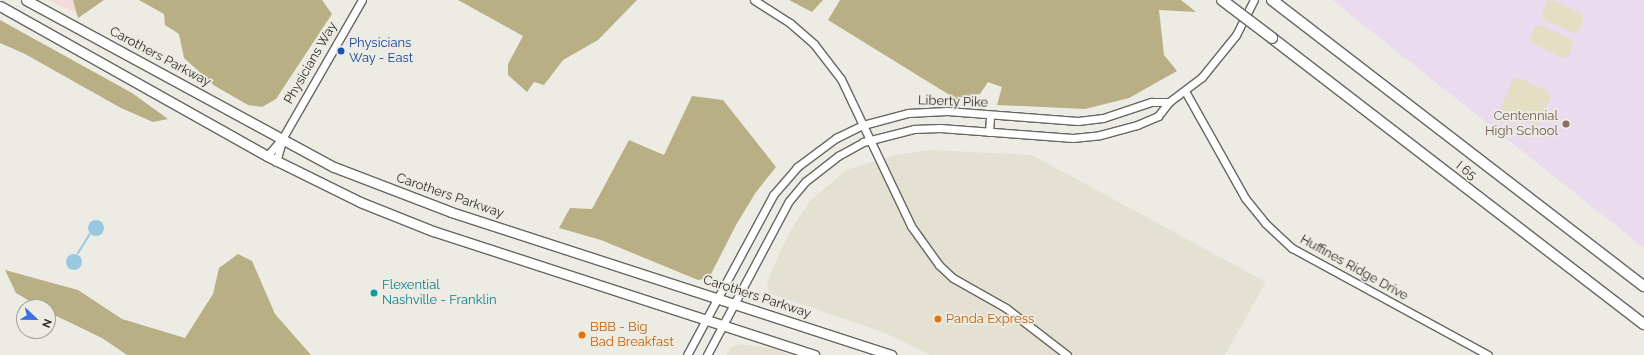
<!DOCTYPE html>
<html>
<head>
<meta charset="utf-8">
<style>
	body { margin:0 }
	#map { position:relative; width:1644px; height:355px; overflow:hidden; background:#edece4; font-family:Raleway,sans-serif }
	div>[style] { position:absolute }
	.built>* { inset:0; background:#e4e1d2 }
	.education>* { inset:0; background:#ebdbee }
	.medical>* { inset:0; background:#f5dada }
	.green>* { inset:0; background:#e4dec2 }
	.forest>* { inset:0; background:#b9af84 }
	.water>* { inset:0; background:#98c9e0 }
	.round { border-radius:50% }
	.stream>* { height:2px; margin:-1px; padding:0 1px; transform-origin:1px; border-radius:1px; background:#98c9e0 }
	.roads { filter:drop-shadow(1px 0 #686660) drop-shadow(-1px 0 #686660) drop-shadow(0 1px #686660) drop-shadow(0 -1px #686660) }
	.minor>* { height:7px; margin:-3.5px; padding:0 3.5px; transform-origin:3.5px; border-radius:3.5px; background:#fff }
	.major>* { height:9px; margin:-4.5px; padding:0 4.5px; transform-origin:4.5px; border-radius:4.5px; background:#fff }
	.highway>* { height:10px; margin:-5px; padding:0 5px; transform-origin:5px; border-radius:5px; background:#fff }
	.bridges { filter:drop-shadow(1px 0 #686660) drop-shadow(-1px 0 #686660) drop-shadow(0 1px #686660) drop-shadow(0 -1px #686660) }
	.highway-bridge>* { height:10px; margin:-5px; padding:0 5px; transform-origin:5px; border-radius:5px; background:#fff }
	.dots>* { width:11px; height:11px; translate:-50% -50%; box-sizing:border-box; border:2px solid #edece4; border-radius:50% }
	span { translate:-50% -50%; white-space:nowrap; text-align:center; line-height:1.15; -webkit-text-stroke:3.5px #edece4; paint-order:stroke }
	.transit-label { font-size:13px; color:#164399 }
	.left { translate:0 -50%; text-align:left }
	.street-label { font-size:13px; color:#2e2d2a }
	.education-label { font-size:13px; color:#785e54 }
	.right { translate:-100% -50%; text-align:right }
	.culture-label { font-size:13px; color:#0d838f }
	.food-label { font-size:13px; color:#c56008 }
	.north { position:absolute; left:16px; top:299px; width:40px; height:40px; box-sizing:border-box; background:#edece4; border:1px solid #a1a09a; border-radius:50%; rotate:112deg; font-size:11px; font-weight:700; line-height:16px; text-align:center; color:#2e2d2a }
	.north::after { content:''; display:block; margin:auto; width:14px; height:18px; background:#3e70e1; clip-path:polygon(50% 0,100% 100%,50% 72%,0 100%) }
</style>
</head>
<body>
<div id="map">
	<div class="built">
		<div style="clip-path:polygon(930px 150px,1032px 155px,1266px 282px,1225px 355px,931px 355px,885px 333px,769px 293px,767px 283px,774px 266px,789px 233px,809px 202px,846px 170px,895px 155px)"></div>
		<div style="clip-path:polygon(741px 344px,775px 349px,789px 355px,727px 355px,731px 347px)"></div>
	</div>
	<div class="education">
		<div style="clip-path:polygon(1332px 0,1644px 0,1644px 248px)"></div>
	</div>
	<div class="medical">
		<div style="clip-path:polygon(48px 0,88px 0,80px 15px)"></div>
	</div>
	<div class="green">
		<div style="clip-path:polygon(1552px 0,1582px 14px,1584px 19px,1579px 31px,1574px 33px,1543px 19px,1542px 15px,1547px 2px)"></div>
		<div style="clip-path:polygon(1540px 25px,1571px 39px,1573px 43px,1568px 56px,1563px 58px,1531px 43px,1530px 39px,1535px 27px)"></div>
		<div style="clip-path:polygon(1519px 78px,1549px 92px,1551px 96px,1538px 124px,1535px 126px,1503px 111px,1501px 107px,1513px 79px)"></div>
	</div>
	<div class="forest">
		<div style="clip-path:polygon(73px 0,104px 0,78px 18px)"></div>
		<div style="clip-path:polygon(139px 0,322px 0,332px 14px,276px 99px,262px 107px,248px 105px,215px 86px,184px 58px,179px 34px,165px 25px,164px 14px)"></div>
		<div style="clip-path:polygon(458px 0,637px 0,598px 40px,563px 60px,544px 85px,534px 82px,527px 92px,508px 75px,508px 64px,523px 36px)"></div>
		<div style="clip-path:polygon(789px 0,823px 0,812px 12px)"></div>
		<div style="clip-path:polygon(840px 0,1181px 0,1196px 12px,1159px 10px,1164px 55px,1177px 71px,1129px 98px,1085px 109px,997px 105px,1002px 87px,988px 82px,980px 94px,956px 99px,828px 20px)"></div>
		<div style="clip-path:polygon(0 20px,132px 93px,168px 119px,153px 122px,121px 108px,25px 54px,0 43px)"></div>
		<div style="clip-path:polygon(692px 96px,723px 100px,776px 167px,756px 192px,736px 225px,709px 278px,698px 280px,601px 240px,559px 228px,570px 208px,592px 209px,629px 140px,664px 155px)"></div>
		<div style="clip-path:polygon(238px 254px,252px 261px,275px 314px,311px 355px,127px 355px,102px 338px,48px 312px,48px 307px,40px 307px,16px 293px,5px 270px,78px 290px,122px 319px,185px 338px,213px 294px,219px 268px)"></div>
	</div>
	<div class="water">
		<div class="round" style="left:88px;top:220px;width:16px;height:16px"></div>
		<div class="round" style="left:66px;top:254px;width:16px;height:16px"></div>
	</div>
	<div class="stream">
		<div style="left:78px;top:253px;width:22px;rotate:-58deg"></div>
	</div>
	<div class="roads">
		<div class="minor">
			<div style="left:754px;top:0;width:43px;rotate:32.6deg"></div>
			<div style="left:790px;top:23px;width:32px;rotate:41deg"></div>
			<div style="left:814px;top:44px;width:44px;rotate:52.4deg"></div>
			<div style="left:841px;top:79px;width:163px;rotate:64.5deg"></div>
			<div style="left:911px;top:226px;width:48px;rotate:54.3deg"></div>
			<div style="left:939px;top:265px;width:19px;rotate:43deg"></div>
			<div style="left:953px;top:278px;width:61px;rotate:29.5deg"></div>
			<div style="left:1006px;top:308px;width:77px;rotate:37.6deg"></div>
			<div style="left:1185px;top:91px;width:123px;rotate:60.7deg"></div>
			<div style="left:1245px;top:198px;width:32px;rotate:51deg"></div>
			<div style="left:1265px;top:223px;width:37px;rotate:43deg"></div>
			<div style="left:1292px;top:248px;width:223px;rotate:28.6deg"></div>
			<div style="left:989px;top:132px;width:16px;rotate:-86deg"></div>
			<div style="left:267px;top:156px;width:23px;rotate:-49deg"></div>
			<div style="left:282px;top:139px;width:160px;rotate:-60.1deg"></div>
			<div style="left:276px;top:162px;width:22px;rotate:-74deg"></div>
			<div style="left:687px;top:355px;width:182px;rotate:-61.7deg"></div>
			<div style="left:773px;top:195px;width:37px;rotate:-49deg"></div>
			<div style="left:797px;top:167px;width:49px;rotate:-36.6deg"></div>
			<div style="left:836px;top:138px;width:30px;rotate:-26deg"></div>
			<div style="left:863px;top:125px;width:47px;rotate:-14.9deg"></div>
			<div style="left:908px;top:113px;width:39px;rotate:-3deg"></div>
			<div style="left:947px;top:111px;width:131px;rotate:4.4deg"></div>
			<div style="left:1078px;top:121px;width:25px;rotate:-7deg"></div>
			<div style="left:1103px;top:118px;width:51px;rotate:-18.4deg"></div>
			<div style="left:1151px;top:102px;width:18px"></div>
			<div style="left:707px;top:355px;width:174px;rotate:-62deg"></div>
			<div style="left:789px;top:201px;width:26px;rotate:-50deg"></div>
			<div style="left:806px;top:181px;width:41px;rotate:-38deg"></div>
			<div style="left:838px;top:156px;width:29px;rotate:-29deg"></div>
			<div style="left:863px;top:142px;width:53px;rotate:-14.3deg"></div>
			<div style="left:914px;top:129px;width:26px;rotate:-2deg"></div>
			<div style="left:940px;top:128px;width:133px;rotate:4.3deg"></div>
			<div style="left:1073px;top:138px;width:27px;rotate:-6deg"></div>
			<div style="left:1100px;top:135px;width:38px;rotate:-15deg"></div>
			<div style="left:1137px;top:125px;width:23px;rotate:-23deg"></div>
			<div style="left:1158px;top:116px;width:18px;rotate:-52deg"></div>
			<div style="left:1169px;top:102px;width:41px;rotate:-37.1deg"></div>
			<div style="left:1202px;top:77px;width:54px;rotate:-51deg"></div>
			<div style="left:1236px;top:35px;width:39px;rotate:-63deg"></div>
		</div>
		<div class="major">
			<div style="left:26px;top:0;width:350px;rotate:28.5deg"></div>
			<div style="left:334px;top:167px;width:125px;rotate:21deg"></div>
			<div style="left:451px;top:212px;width:463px;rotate:18deg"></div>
			<div style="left:0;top:6px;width:306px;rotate:29.3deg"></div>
			<div style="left:267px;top:156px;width:104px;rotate:26.3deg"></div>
			<div style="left:360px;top:202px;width:79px;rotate:21.7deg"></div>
			<div style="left:433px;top:231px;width:401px;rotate:18deg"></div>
		</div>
		<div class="highway">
			<div style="left:1272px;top:0;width:469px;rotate:37.6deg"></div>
			<div style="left:1272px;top:38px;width:469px;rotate:37.6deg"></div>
		</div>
	</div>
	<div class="bridges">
		<div class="highway-bridge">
			<div style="left:1222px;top:0;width:63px;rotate:37.2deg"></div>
		</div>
	</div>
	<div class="dots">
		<div style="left:341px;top:51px;background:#1a4fb4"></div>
		<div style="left:1566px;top:124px;background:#8d6e63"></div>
		<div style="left:374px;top:293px;background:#0f9aa8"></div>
		<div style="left:938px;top:319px;background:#e8710a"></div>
		<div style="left:582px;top:335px;background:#e8710a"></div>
	</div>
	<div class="transit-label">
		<span class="left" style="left:349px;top:51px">Physicians<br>Way - East</span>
	</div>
	<div class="street-label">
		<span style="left:160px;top:57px;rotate:28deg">Carothers Parkway</span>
		<span style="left:311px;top:63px;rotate:-60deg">Physicians Way</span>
		<span style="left:953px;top:102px;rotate:2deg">Liberty Pike</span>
		<span style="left:1466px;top:171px;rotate:38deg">I 65</span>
		<span style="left:450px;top:196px;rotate:19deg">Carothers Parkway</span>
		<span style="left:1354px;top:268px;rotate:29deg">Huffines Ridge Drive</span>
		<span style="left:757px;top:297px;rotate:18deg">Carothers Parkway</span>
	</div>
	<div class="education-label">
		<span class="right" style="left:1558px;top:124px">Centennial<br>High School</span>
	</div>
	<div class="culture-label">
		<span class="left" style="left:382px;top:293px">Flexential<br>Nashville - Franklin</span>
	</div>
	<div class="food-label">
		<span class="left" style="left:946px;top:319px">Panda Express</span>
		<span class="left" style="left:590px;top:335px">BBB - Big<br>Bad Breakfast</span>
	</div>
	<div class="north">N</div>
</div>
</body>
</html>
